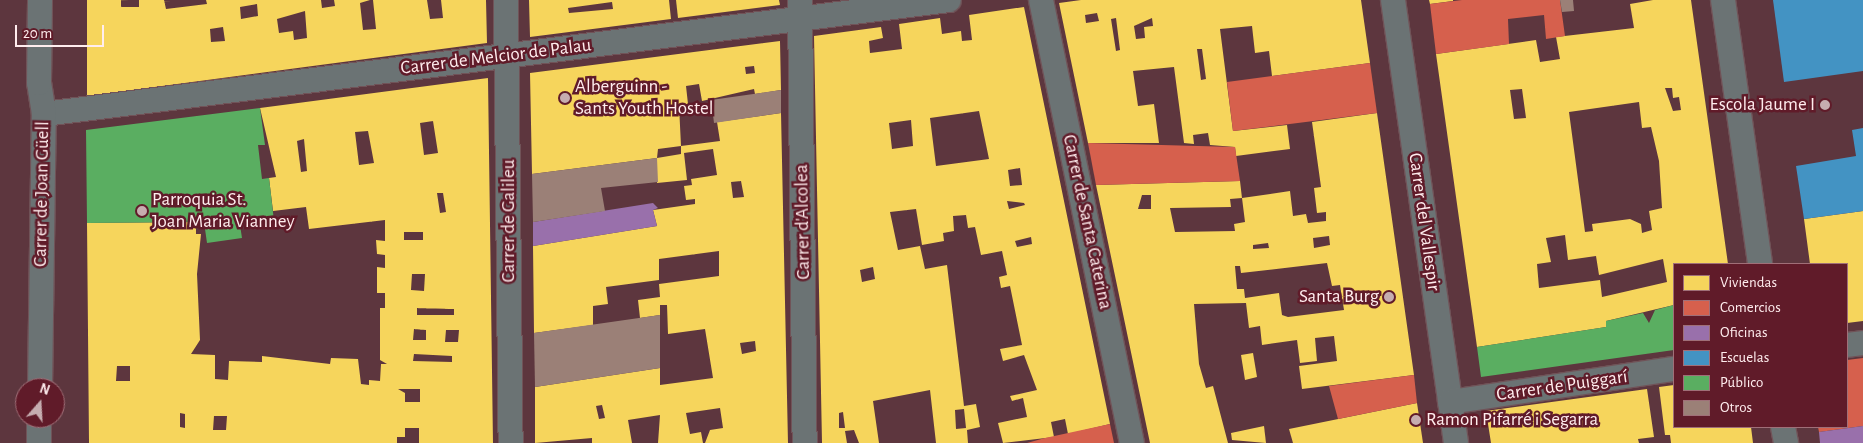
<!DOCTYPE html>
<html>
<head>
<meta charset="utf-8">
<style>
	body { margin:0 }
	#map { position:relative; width:1863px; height:443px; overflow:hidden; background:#5d363e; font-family:"Alegreya Sans",sans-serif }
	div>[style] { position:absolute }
	.homes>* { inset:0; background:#f6d55c }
	.shops>* { inset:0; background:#d6604d }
	.offices>* { inset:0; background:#9970ab }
	.schools>* { inset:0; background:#4393c3 }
	.public>* { inset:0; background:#5aae61 }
	.building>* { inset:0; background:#9b8077 }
	.roads { filter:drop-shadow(1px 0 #705358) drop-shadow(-1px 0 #705358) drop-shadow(0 1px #705358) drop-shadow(0 -1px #705358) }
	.minor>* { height:24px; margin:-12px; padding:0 12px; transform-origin:12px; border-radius:12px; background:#6b7374 }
	.dots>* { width:14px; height:14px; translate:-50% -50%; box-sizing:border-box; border:2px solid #601b29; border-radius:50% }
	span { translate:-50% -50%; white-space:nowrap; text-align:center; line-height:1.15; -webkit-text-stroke:5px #601b29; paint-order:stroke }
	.street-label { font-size:19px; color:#ffedee }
	.poi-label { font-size:19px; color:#ffedee }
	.left { translate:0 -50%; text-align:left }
	.right { translate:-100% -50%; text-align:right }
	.legend { position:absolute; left:1673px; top:263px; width:175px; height:165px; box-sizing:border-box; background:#601b29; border:1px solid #a06f78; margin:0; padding:6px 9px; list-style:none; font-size:15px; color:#ffedee }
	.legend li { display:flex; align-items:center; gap:10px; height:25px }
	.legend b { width:25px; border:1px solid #a06f78 }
	.north { position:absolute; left:15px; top:378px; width:50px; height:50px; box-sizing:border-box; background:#601b29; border:1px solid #a06f78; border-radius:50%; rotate:19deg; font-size:14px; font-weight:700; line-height:20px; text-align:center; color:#ffedee }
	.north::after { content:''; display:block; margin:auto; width:18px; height:22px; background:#c6adb0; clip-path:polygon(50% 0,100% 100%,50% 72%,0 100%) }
	.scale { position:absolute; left:15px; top:25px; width:89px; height:22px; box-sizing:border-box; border:2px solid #ffedee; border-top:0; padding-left:6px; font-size:15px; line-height:18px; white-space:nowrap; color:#ffedee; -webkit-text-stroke:4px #601b29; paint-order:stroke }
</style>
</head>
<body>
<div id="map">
	<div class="homes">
		<div style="clip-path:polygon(evenodd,87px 0,121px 0,121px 7px,139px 7px,139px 0,164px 0,166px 9px,207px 4px,206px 0,321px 0,322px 8px,335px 6px,334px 0,370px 0,360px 3px,363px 30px,376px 29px,373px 0,427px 0,430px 19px,443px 18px,441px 0,486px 0,487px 43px,87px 96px,87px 0,257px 4px,258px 16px,241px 19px,240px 7px,257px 4px,87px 0,305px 11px,307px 38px,294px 40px,293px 31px,279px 33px,277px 19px,305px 11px,87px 0,223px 27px,225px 41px,211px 42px,210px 29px,223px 27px)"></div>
		<div style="clip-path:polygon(evenodd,529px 0,669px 0,671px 19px,530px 37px,529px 0,612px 2px,613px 9px,569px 13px,568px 8px,612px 2px)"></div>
		<div style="clip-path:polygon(676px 0,779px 0,780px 5px,678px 18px)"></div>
		<div style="clip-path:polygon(evenodd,1081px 0,1361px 0,1370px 63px,1272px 76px,1269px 51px,1255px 53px,1252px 26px,1220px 29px,1233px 131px,1287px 125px,1290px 149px,1236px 156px,1235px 147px,1210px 145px,1208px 133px,1193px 135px,1194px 144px,1184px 143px,1174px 67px,1133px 71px,1138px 106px,1154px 104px,1159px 143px,1088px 143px,1059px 3px,1081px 0,1097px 13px,1099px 21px,1086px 23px,1085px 15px,1097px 13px,1081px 0,1116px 18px,1120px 50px,1116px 51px,1111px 19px,1116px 18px,1081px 0,1152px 18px,1153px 26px,1144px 27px,1145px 38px,1136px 39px,1134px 26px,1152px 18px,1081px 0,1197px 49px,1202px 49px,1206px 79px,1201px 80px,1197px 49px)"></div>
		<div style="clip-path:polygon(1429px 0,1453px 0,1453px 1px,1430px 4px)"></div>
		<div style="clip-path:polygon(evenodd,1653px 0,1691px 0,1728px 264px,1674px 264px,1674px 305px,1606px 321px,1606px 327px,1477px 347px,1436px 54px,1536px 40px,1540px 62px,1560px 59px,1556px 37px,1634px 28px,1630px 4px,1653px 0,1665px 88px,1672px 88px,1673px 98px,1679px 97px,1681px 110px,1673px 111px,1665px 88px,1653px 0,1522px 89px,1526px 118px,1514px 119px,1510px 90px,1522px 89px,1653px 0,1639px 102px,1642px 128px,1651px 127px,1659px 161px,1662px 208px,1649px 211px,1652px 230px,1642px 233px,1641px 224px,1630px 219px,1592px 224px,1593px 231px,1585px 232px,1569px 112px,1639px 102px,1653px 0,1565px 235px,1568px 260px,1596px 256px,1599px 275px,1663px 259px,1667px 282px,1602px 297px,1600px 280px,1539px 288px,1537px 264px,1551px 262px,1546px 238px,1565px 235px)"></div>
		<div style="clip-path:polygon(evenodd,1024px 7px,1110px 424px,1068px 434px,1065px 419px,1051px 422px,1054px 437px,1003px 443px,998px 423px,1027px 417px,1023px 398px,1012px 401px,1010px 396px,1037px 390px,1024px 355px,1003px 361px,1000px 349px,1022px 345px,1010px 286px,1001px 288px,999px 277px,1007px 275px,1002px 251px,981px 255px,975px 227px,968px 228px,966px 215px,953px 216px,954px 231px,943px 233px,944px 241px,922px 245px,916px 209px,890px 212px,898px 250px,920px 246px,925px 269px,947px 265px,964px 406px,976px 404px,980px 427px,967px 430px,968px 443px,936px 443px,930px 390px,873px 401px,879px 443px,859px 443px,854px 430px,845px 431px,847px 443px,822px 443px,814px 36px,881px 27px,883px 38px,869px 41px,870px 53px,902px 49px,899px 24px,940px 18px,942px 34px,961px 31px,962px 41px,972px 40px,969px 15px,1024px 7px,979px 111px,989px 159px,936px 166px,930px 118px,979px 111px,1024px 7px,911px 120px,913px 146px,892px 149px,889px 123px,911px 120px,1024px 7px,1020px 168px,1022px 185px,1010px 186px,1008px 170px,1020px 168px,1024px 7px,1007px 201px,1024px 203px,1025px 205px,1009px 209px,1007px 201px,1024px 7px,1031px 237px,1032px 244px,1017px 247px,1015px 241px,1031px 237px,1024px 7px,873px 267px,875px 279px,862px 282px,860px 270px,873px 267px,1024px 7px,964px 409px,966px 428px,956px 429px,955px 410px,964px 409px,1024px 7px,843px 412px,845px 428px,839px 428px,839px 413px,843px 412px)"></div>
		<div style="clip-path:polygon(evenodd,780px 41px,781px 90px,755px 94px,754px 89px,702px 101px,699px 84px,686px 86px,688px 104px,679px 105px,681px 146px,658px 149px,657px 158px,532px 174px,530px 73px,780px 41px,754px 66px,755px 73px,746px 74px,745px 67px,754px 66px)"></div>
		<div style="clip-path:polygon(evenodd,488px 78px,493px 443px,419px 443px,419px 428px,405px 428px,405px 437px,397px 437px,397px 443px,89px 443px,87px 223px,190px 222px,196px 229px,196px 234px,201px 234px,197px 274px,200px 340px,191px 354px,215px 355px,215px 379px,228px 380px,229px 361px,262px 362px,262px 356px,330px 364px,331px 358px,358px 359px,361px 384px,369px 385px,369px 380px,380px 381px,381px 364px,387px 364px,380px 360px,380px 308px,385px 308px,385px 293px,377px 293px,377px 267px,385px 268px,385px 255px,377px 254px,376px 240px,385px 241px,385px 220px,309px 229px,306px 207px,273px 211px,269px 178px,276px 177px,260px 108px,488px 78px,433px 121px,438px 153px,424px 155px,420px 123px,433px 121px,488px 78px,368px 131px,374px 163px,359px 165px,355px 132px,368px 131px,488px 78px,304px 139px,307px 171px,301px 172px,297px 141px,304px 139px,488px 78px,437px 193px,443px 193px,446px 212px,440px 213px,437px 193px,488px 78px,404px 232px,423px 232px,423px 240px,404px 240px,404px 232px,488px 78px,412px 274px,425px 274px,424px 291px,411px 290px,412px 274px,488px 78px,417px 308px,454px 309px,454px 315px,417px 315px,417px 308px,488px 78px,414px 329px,426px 330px,426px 340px,413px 340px,414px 329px,488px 78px,446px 330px,459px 330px,458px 342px,445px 342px,446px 330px,488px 78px,414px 354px,452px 356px,452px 362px,413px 361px,414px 354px,488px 78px,117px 366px,130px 366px,130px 381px,116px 381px,117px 366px,488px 78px,398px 389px,420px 389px,420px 402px,405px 402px,405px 393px,398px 389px,488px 78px,180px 413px,185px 414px,185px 428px,180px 427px,180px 413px,488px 78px,214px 416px,227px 416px,226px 430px,213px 430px,214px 416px)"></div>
		<div style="clip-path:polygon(evenodd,781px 113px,788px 443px,705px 443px,710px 430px,723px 428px,720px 408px,686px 413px,690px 434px,701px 432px,703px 443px,658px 443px,660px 415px,628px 420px,632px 443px,592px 443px,592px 438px,535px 443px,535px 387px,660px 368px,660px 385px,713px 378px,705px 329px,668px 334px,667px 305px,660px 305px,660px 315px,640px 318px,638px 300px,660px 297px,659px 284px,719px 276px,719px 251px,659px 259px,659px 280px,606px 287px,608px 304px,593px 306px,593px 325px,534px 333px,533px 246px,657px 226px,653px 210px,695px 204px,695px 199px,686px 200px,684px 186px,692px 185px,691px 179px,717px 175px,713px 149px,684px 153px,687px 180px,657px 183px,657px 158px,681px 154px,681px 146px,720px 141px,717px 122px,781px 113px,741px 181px,744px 197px,733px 198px,731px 182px,741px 181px,781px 113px,755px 341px,756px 351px,742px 354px,740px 343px,755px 341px,781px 113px,602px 405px,605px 418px,599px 419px,596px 406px,602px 405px)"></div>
		<div style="clip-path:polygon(evenodd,1377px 113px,1414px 375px,1302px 389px,1299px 366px,1337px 361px,1334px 336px,1315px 338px,1317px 361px,1300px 363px,1297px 340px,1262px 345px,1260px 326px,1249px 328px,1246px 303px,1194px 304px,1199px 364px,1206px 388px,1213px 386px,1228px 443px,1150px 443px,1096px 185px,1240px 181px,1242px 198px,1290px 191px,1293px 216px,1306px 214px,1308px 223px,1326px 221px,1326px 212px,1317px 213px,1314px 188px,1321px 187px,1312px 122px,1377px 113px,1142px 195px,1151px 195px,1151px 209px,1138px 209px,1142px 195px,1377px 113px,1242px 198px,1245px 222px,1234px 224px,1235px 231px,1175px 232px,1170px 208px,1231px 207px,1230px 199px,1242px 198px,1377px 113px,1329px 236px,1330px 245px,1314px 248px,1313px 238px,1329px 236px,1377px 113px,1268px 243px,1269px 248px,1253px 249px,1253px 245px,1268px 243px,1377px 113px,1327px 263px,1332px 286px,1340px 285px,1344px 310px,1288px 317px,1282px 315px,1279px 293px,1245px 298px,1244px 289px,1237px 289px,1235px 266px,1240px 266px,1241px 273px,1327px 263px)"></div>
		<div style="clip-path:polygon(1863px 211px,1863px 321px,1847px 323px,1847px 264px,1810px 264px,1804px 219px)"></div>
		<div style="clip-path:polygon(1253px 353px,1257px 377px,1245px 380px,1241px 355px)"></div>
		<div style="clip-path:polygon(1674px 385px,1674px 427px,1751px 427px,1753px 443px,1671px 443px,1670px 435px,1665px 435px,1659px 387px)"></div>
		<div style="clip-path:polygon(1647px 389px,1654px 437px,1638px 439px,1639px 443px,1491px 443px,1486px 411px)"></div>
		<div style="clip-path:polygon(1417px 403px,1423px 443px,1293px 443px,1289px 429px)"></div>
		<div style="clip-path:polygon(1264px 426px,1266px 443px,1232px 440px,1231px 433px)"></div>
	</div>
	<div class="shops">
		<div style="clip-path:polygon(1462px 0,1560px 0,1565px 36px,1546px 39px,1544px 15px,1508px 19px,1509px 44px,1436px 54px,1430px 4px)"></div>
		<div style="clip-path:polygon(1370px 63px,1377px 113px,1233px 131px,1227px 82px)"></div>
		<div style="clip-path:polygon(1088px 143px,1235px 147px,1240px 181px,1096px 185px)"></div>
		<div style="clip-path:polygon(1863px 358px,1863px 426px,1819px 432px,1818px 427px,1847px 427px,1847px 360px)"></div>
		<div style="clip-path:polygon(1414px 375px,1417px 403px,1338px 419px,1329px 386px)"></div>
		<div style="clip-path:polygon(1110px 424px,1114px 443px,1027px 443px,1045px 438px)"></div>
	</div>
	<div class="offices">
		<div style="clip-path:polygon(653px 203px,658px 208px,653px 210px,657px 226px,533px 246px,533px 222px)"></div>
		<div style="clip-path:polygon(1863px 426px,1863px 443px,1820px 443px,1819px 432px)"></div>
	</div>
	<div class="schools">
		<div style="clip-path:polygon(1773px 0,1863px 0,1863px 71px,1784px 82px)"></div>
		<div style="clip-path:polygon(1863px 128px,1863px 211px,1804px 219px,1796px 166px,1856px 156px,1852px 130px)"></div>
	</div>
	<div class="public">
		<div style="clip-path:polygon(260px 108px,265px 145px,258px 145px,262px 179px,269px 178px,274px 221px,240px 225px,242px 238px,207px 243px,204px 222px,87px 223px,86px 130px)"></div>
		<div style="clip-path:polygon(1674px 305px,1674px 350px,1481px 377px,1477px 347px,1606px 327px,1606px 321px,1643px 313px,1649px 323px,1655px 310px)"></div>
	</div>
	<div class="building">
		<div style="clip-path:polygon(1560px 0,1573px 0,1574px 11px,1562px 12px)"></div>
		<div style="clip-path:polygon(781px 90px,781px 113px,714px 123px,711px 100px)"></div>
		<div style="clip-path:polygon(657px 158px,658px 182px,601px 188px,605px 211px,533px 222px,532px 174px)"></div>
		<div style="clip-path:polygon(660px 315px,660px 368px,535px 387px,534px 333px)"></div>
	</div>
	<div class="roads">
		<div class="minor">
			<div style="left:506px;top:0;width:443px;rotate:89.4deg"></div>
			<div style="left:800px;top:0;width:443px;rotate:89.4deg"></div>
			<div style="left:1041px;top:0;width:452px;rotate:78.4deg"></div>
			<div style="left:1393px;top:0;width:447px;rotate:81.9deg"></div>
			<div style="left:1723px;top:0;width:267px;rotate:82deg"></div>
			<div style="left:44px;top:114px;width:912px;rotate:-7.18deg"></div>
			<div style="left:1847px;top:345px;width:16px;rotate:-7deg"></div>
			<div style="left:40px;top:388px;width:274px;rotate:-89.2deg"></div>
			<div style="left:44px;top:114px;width:31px;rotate:-99deg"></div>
			<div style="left:39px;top:83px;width:83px;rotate:-89.3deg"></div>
			<div style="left:1450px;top:402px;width:226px;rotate:-8.4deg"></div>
			<div style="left:1783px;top:427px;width:16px;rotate:79deg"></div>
			<div style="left:39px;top:443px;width:25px;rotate:-90deg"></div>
		</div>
	</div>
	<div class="dots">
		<div style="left:565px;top:98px;background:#c6adb0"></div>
		<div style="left:1825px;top:105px;background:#c6adb0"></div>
		<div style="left:142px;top:211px;background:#c6adb0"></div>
		<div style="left:1389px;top:297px;background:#c6adb0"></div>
		<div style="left:1416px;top:420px;background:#c6adb0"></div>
	</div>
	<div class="street-label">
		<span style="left:496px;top:57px;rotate:-7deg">Carrer de Melcior de Palau</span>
		<span style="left:42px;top:194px;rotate:-89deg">Carrer de Joan Güell</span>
		<span style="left:509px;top:221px;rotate:-90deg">Carrer de Galileu</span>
		<span style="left:803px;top:222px;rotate:-91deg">Carrer d'Alcolea</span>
		<span style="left:1087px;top:222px;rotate:78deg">Carrer de Santa Caterina</span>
		<span style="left:1424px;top:222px;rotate:82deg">Carrer del Vallespir</span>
		<span style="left:1562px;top:386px;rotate:-8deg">Carrer de Puiggarí</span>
	</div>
	<div class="poi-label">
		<span class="left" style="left:575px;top:98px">Alberguinn -<br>Sants Youth Hostel</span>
		<span class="right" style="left:1815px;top:105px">Escola Jaume I</span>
		<span class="left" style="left:152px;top:211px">Parroquia St.<br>Joan Maria Vianney</span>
		<span class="right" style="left:1379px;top:297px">Santa Burg</span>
		<span class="left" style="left:1426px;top:420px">Ramon Pifarré i Segarra</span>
	</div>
	<ul class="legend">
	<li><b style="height:14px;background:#f6d55c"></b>Viviendas</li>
	<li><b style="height:14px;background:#d6604d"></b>Comercios</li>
	<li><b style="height:14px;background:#9970ab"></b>Oficinas</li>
	<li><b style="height:14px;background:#4393c3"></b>Escuelas</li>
	<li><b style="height:14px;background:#5aae61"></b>Público</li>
	<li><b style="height:14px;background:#9b8077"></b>Otros</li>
	</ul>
	<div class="north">N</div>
	<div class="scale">20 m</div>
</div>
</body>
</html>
